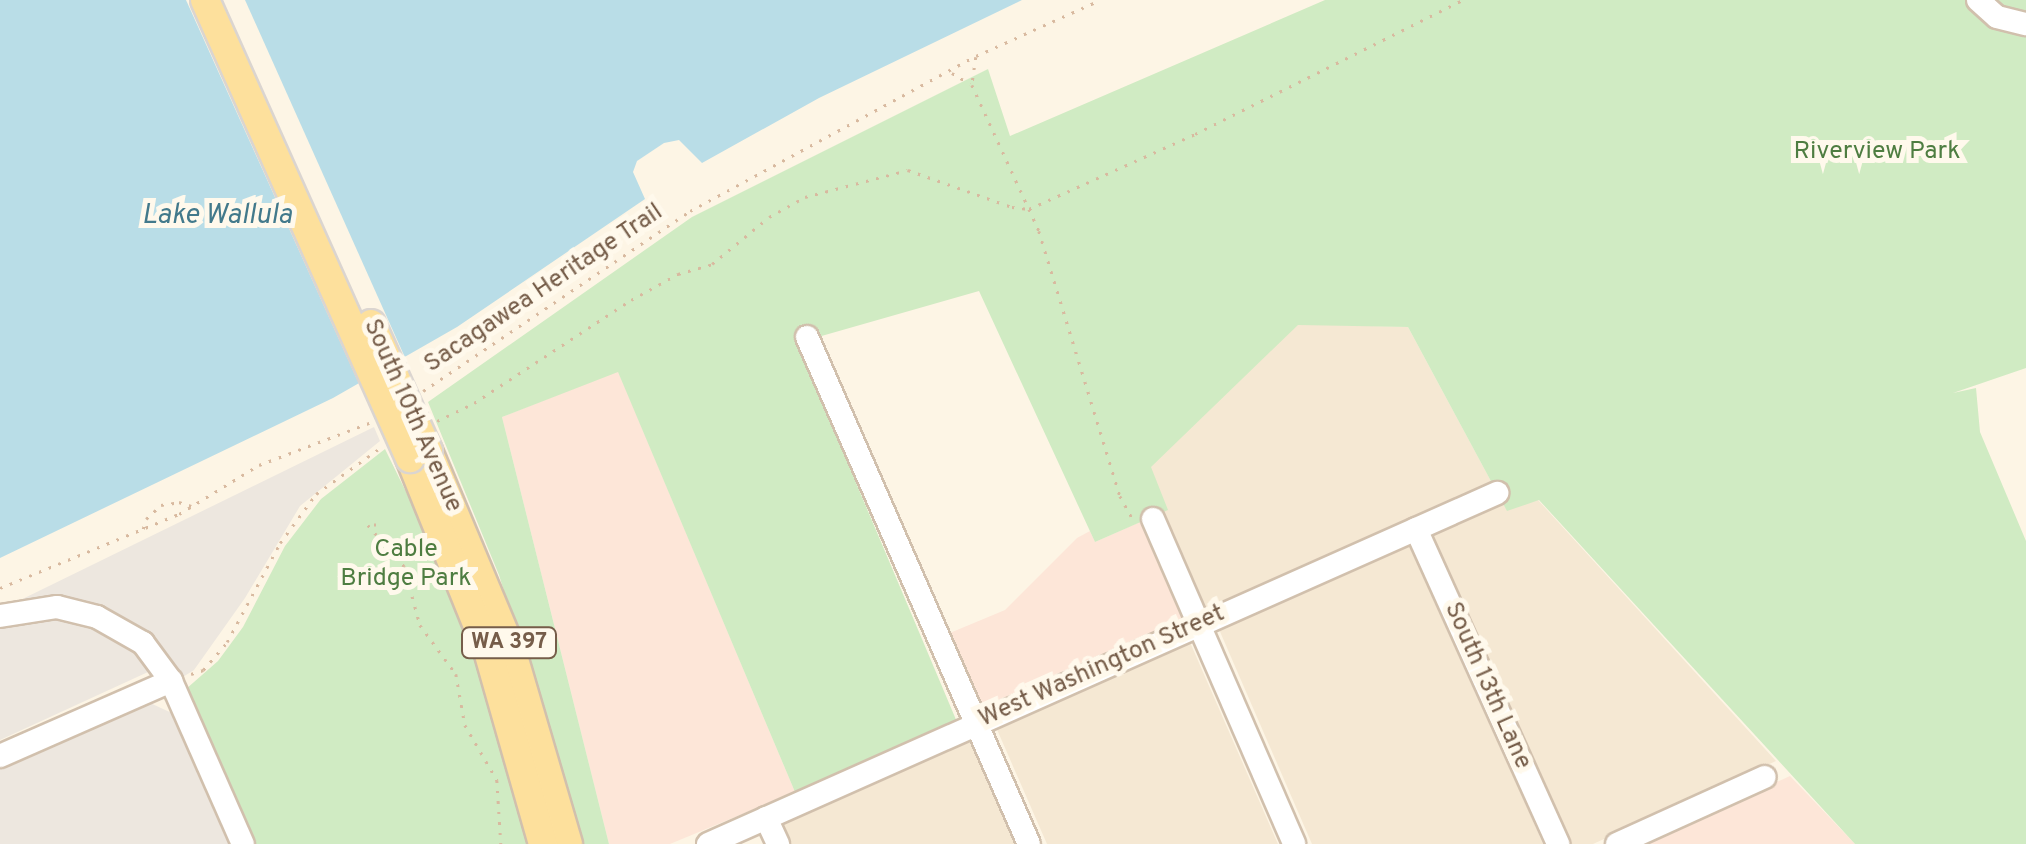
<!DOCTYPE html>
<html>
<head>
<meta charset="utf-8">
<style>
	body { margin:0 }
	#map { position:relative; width:2026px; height:844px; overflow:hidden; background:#fdf5e5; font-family:Overpass,sans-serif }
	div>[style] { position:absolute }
	.residential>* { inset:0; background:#f5e8d3 }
	.commercial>* { inset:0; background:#fde6d8 }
	.industrial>* { inset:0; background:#ede7df }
	.green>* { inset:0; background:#d0ebc3 }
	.water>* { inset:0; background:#b9dde7 }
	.pier>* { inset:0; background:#fdf5e5 }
	.path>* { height:2.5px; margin-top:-1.25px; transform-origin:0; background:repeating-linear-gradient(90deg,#d8b99f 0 2.5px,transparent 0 10.5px) }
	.roads { filter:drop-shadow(2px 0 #d1c0ad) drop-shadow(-2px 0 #d1c0ad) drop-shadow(0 2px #d1c0ad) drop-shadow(0 -2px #d1c0ad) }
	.minor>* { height:22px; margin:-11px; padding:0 11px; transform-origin:11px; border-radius:11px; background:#fff }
	.major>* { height:28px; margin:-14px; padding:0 14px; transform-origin:14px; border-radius:14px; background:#fde09c }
	.bridges { filter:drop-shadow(2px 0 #dbd5d0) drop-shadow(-2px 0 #dbd5d0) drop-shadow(0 2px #dbd5d0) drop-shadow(0 -2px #dbd5d0) }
	.major-bridge>* { height:28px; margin:-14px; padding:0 14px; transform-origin:14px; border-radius:14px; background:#fde09c }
	span { translate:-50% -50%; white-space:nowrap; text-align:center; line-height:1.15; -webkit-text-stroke:10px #fff9ec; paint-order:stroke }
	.shield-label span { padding:2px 8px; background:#fff9ec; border:2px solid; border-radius:8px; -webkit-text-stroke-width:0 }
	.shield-label { font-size:22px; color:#765d49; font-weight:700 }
	.park-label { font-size:25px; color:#4e7d41 }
	.street-label { font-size:25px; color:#765d49 }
	.water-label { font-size:28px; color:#42798b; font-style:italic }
</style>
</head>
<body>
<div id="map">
	<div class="residential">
		<div style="clip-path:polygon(1298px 324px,1408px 327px,1492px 483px,1203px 614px,1160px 514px,1150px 467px)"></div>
		<div style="clip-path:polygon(1501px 500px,1507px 510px,1538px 500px,1776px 761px,1593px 844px,1569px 844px,1429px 533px)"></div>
		<div style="clip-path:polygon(1412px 542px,1543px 844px,1312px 844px,1218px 627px)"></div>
		<div style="clip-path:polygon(1189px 640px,1278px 844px,1047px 844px,995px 725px)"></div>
		<div style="clip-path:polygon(972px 739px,1017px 844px,786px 844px,777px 824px)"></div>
	</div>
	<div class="commercial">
		<div style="clip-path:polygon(618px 371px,795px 792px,670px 844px,609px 844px,502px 417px)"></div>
		<div style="clip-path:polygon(1142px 521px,1183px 621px,981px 712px,945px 635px,1005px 610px,1077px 538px,1090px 531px,1095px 542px)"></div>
		<div style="clip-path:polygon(1790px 776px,1855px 844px,1639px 844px)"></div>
	</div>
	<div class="industrial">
		<div style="clip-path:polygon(374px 427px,380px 441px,300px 506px,245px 598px,194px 670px,178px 680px,172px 661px,0 740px,0 610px)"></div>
		<div style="clip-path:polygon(148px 702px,176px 715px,233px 844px,0 844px,0 768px)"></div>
	</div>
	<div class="green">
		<div style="clip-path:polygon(1325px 0,2026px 0,2026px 368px,1953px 393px,1976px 388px,1980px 432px,2026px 541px,2026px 844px,1855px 844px,1539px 500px,1507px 511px,1408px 327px,1298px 325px,1151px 467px,1168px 510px,1095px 542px,979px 291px,797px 343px,957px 722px,795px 792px,618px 372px,502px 417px,609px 844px,583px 844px,499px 575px,428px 402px,692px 217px,988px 69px,1010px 136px)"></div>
		<div style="clip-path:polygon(385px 449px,438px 557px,467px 631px,529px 844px,254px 844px,186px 689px,218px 661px,243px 627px,285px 546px,321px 499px)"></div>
	</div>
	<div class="water">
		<div style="clip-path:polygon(0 0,1022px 0,819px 98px,702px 163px,679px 140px,664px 143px,637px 161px,633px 172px,645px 199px,457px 327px,333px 398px,0 558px)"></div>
	</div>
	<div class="pier">
		<div style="clip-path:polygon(186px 0,245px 0,407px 362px,361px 388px)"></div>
	</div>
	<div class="path">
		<div style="left:976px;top:57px;width:28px;rotate:98deg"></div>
		<div style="left:972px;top:85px;width:161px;rotate:65.3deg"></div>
		<div style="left:1039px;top:231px;width:277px;rotate:73deg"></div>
		<div style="left:1120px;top:496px;width:26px;rotate:61deg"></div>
		<div style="left:952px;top:73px;width:21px;rotate:31deg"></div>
		<div style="left:423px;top:391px;width:322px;rotate:-34deg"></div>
		<div style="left:690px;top:211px;width:325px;rotate:-28.5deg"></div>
		<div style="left:976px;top:56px;width:136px;rotate:-24.3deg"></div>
		<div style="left:437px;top:421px;width:41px;rotate:-25.9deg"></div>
		<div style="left:474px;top:403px;width:188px;rotate:-33.3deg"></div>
		<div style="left:631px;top:300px;width:54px;rotate:-29deg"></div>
		<div style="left:678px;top:274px;width:35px;rotate:-16deg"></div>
		<div style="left:712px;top:264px;width:74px;rotate:-39.5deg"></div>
		<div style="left:769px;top:217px;width:41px;rotate:-29.1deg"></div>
		<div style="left:805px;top:197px;width:106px;rotate:-14.7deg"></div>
		<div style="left:908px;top:170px;width:110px;rotate:19.6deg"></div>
		<div style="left:1012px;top:207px;width:17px;rotate:7deg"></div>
		<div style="left:1029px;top:209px;width:182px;rotate:-24.3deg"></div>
		<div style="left:1195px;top:134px;width:300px;rotate:-26.6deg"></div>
		<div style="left:376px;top:525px;width:8px;rotate:180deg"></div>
		<div style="left:368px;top:525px;width:55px;rotate:48.7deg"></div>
		<div style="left:404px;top:566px;width:61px;rotate:74.8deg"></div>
		<div style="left:420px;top:625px;width:61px;rotate:53.7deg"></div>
		<div style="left:456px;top:674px;width:52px;rotate:80deg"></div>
		<div style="left:465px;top:725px;width:64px;rotate:59.8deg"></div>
		<div style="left:497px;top:780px;width:64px;rotate:86.4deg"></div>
		<div style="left:143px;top:529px;width:10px;rotate:-73deg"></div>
		<div style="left:146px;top:519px;width:21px;rotate:-43deg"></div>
		<div style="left:161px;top:505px;width:18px;rotate:-9deg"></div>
		<div style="left:179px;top:502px;width:13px;rotate:18deg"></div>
		<div style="left:0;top:588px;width:194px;rotate:-22.5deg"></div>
		<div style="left:179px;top:514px;width:94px;rotate:-31.5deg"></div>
		<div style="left:259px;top:465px;width:118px;rotate:-20.9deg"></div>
		<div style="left:191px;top:674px;width:13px;rotate:-18deg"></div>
		<div style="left:203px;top:670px;width:37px;rotate:-49deg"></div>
		<div style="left:227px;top:642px;width:112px;rotate:-61.8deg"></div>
		<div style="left:280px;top:543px;width:61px;rotate:-53.7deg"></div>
		<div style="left:316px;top:494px;width:79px;rotate:-35.7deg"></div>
	</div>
	<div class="roads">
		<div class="minor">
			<div style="left:1978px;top:0;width:25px;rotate:42deg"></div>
			<div style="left:1997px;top:17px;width:30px;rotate:14deg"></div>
			<div style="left:807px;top:337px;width:553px;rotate:66.35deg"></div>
			<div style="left:1153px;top:519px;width:354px;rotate:66.5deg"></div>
			<div style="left:1416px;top:529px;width:346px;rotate:65.7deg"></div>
			<div style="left:0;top:616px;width:58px;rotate:-9deg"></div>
			<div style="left:57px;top:607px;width:41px;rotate:14deg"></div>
			<div style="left:97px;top:617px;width:53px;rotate:29.5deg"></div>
			<div style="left:143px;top:643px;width:47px;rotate:53.6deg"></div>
			<div style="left:171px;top:681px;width:178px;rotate:66.2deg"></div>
			<div style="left:0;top:756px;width:187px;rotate:-23.7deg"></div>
			<div style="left:766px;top:818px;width:29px;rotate:65deg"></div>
			<div style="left:708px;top:844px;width:864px;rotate:-23.98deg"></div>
			<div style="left:1617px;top:844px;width:162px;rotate:-24.4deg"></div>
		</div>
		<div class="major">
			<div style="left:428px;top:451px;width:215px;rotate:67.3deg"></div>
			<div style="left:511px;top:649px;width:203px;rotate:73.7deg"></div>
			<div style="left:410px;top:458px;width:208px;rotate:68deg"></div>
			<div style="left:488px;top:651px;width:201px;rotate:74.1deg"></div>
		</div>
	</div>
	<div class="bridges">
		<div class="major-bridge">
			<div style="left:205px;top:0;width:502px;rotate:65.89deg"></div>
			<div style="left:371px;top:324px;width:139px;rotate:65.8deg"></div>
		</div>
	</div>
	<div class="shield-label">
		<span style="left:509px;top:643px">WA 397</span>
	</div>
	<div class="park-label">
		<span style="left:1877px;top:152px">Riverview Park</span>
		<span style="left:406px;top:565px">Cable<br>Bridge Park</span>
	</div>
	<div class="street-label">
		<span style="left:544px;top:289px;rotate:-34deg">Sacagawea Heritage Trail</span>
		<span style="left:412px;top:416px;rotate:66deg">South 10th Avenue</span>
		<span style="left:1102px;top:667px;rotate:-24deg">West Washington Street</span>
		<span style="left:1487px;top:686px;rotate:66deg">South 13th Lane</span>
	</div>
	<div class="water-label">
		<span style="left:217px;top:216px">Lake Wallula</span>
	</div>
</div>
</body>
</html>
